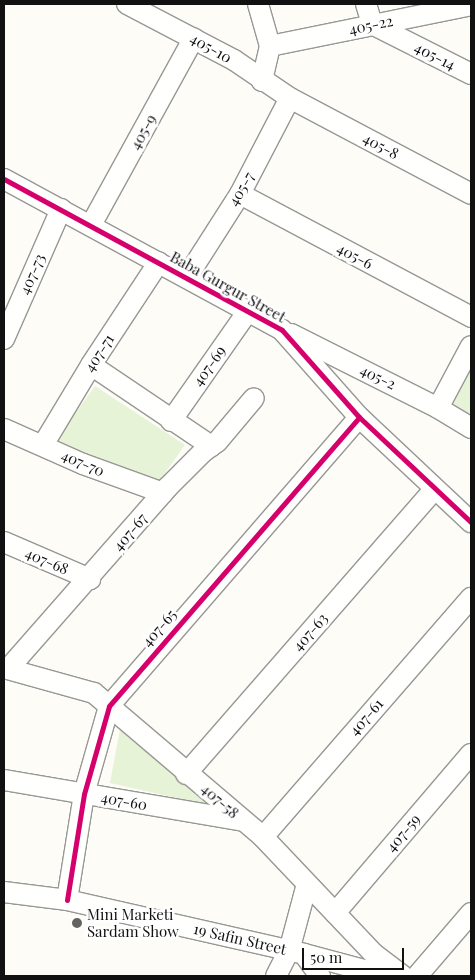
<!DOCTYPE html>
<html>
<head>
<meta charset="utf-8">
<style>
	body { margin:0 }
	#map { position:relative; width:475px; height:980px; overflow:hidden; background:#fdfcf7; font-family:"Playfair Display",serif }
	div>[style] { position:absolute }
	.green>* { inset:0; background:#e7f3d7 }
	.roads { filter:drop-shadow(1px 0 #979795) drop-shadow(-1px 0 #979795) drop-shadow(0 1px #979795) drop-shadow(0 -1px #979795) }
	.minor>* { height:20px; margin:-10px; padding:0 10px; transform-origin:10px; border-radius:10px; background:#fffffe }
	.cycleway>* { height:5px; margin:-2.5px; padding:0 2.5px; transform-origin:2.5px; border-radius:2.5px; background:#d6006c }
	.dots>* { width:14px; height:14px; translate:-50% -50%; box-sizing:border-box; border:2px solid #fff; border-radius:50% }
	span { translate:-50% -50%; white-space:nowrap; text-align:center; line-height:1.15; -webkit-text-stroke:5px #fff; paint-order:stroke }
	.street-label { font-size:15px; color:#111 }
	.poi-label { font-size:15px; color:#111 }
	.left { translate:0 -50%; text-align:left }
	.frame { position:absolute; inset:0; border:5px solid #111; pointer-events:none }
	.scale { position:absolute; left:302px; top:948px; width:102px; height:22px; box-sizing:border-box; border:2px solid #111; border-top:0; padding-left:6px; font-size:15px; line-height:18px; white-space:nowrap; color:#111; -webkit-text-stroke:4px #fff; paint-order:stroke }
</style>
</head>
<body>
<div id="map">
	<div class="green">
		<div style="clip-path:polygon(471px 369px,471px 421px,450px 409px)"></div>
		<div style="clip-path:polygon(95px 386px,185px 445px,158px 483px,55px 441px)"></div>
		<div style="clip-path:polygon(121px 724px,212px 806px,110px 783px)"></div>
	</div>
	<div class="roads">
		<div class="minor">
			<div style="left:127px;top:4px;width:121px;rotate:27.6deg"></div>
			<div style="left:234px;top:60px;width:68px;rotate:34.2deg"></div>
			<div style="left:290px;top:98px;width:205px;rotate:27.9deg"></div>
			<div style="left:258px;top:4px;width:44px;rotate:74.1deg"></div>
			<div style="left:270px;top:46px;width:36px;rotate:103deg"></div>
			<div style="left:366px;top:4px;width:21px;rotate:73deg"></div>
			<div style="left:372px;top:24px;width:111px;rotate:26.8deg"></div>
			<div style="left:270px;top:46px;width:205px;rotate:-11.5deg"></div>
			<div style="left:4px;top:179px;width:316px;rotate:28.5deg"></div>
			<div style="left:282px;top:330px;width:116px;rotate:48.5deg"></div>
			<div style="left:359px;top:417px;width:154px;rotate:43.2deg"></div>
			<div style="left:240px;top:194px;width:262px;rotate:28deg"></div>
			<div style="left:91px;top:225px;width:213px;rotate:-61.2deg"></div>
			<div style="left:187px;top:277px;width:98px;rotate:-57.4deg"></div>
			<div style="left:240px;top:194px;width:108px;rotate:-62.5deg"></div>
			<div style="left:291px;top:334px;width:165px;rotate:26.7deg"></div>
			<div style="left:438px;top:408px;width:39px;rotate:31deg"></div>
			<div style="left:4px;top:339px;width:142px;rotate:-66.3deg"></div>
			<div style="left:91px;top:365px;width:145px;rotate:34deg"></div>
			<div style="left:438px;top:408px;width:70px;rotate:-62deg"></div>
			<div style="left:171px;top:421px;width:134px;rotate:-55deg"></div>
			<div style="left:4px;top:429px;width:86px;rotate:23.9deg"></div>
			<div style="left:83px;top:464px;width:85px;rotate:19.9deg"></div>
			<div style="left:43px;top:445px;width:93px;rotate:-59deg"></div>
			<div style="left:91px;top:365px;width:123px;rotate:-56.6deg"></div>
			<div style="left:4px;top:542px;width:94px;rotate:23.3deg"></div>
			<div style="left:4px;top:668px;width:93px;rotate:15.5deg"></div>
			<div style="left:94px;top:693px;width:222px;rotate:40.4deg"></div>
			<div style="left:263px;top:837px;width:161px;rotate:46.5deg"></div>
			<div style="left:374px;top:954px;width:36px;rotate:37deg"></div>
			<div style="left:9px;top:668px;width:240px;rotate:-48.7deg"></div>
			<div style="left:167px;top:488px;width:51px;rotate:-45deg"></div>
			<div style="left:203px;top:452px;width:17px;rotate:-36deg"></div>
			<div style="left:217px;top:442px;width:57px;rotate:-49.9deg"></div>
			<div style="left:186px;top:774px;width:377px;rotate:-48.9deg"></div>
			<div style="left:4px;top:780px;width:242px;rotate:9.7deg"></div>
			<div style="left:263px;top:837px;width:317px;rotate:-49deg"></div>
			<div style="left:4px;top:892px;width:64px;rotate:7.2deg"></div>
			<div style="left:67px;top:900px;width:243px;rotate:12.8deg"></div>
			<div style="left:304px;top:954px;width:85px;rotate:15deg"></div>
			<div style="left:67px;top:900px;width:107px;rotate:-80.9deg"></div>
			<div style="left:84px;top:794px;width:91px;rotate:-74.1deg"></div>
			<div style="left:109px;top:706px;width:382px;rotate:-49.1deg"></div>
			<div style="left:335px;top:913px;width:209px;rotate:-49.5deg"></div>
			<div style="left:304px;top:954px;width:27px;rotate:54deg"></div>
			<div style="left:276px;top:976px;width:28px;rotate:-63deg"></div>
			<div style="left:289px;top:951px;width:69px;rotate:-75deg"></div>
			<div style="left:417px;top:976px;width:83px;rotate:-49.4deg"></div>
		</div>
	</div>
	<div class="cycleway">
		<div style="left:4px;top:179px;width:316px;rotate:28.5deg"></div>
		<div style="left:282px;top:330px;width:116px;rotate:48.5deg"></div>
		<div style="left:359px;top:417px;width:154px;rotate:43.2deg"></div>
		<div style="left:67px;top:900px;width:107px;rotate:-80.9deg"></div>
		<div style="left:84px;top:794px;width:91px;rotate:-74.1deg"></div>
		<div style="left:109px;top:706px;width:382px;rotate:-49.1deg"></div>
	</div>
	<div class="dots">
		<div style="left:77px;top:923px;background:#646362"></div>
	</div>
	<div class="street-label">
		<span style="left:371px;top:25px;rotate:-12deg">405-22</span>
		<span style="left:211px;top:48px;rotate:29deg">405-10</span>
		<span style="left:435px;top:56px;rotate:27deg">405-14</span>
		<span style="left:143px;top:132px;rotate:-61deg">405-9</span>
		<span style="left:381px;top:146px;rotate:28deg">405-8</span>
		<span style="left:241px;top:189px;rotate:-60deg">405-7</span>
		<span style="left:355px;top:256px;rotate:28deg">405-6</span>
		<span style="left:32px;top:274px;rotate:-66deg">407-73</span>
		<span style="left:228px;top:287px;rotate:29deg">Baba Gurgur Street</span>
		<span style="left:99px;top:353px;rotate:-57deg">407-71</span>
		<span style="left:209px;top:366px;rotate:-55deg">407-69</span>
		<span style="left:378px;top:377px;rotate:26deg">405-2</span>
		<span style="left:83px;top:463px;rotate:23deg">407-70</span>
		<span style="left:130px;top:532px;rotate:-50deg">407-67</span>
		<span style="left:47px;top:561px;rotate:23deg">407-68</span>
		<span style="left:159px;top:628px;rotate:-49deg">407-65</span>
		<span style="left:310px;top:632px;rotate:-49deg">407-63</span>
		<span style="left:366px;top:717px;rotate:-49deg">407-61</span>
		<span style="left:124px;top:801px;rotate:10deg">407-60</span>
		<span style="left:220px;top:801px;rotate:41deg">407-58</span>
		<span style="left:403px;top:833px;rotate:-50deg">407-59</span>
		<span style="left:240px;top:939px;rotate:13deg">19 Safin Street</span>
	</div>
	<div class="poi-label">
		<span class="left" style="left:87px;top:923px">Mini Marketi<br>Sardam Show</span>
	</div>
	<div class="frame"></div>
	<div class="scale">50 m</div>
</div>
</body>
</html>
